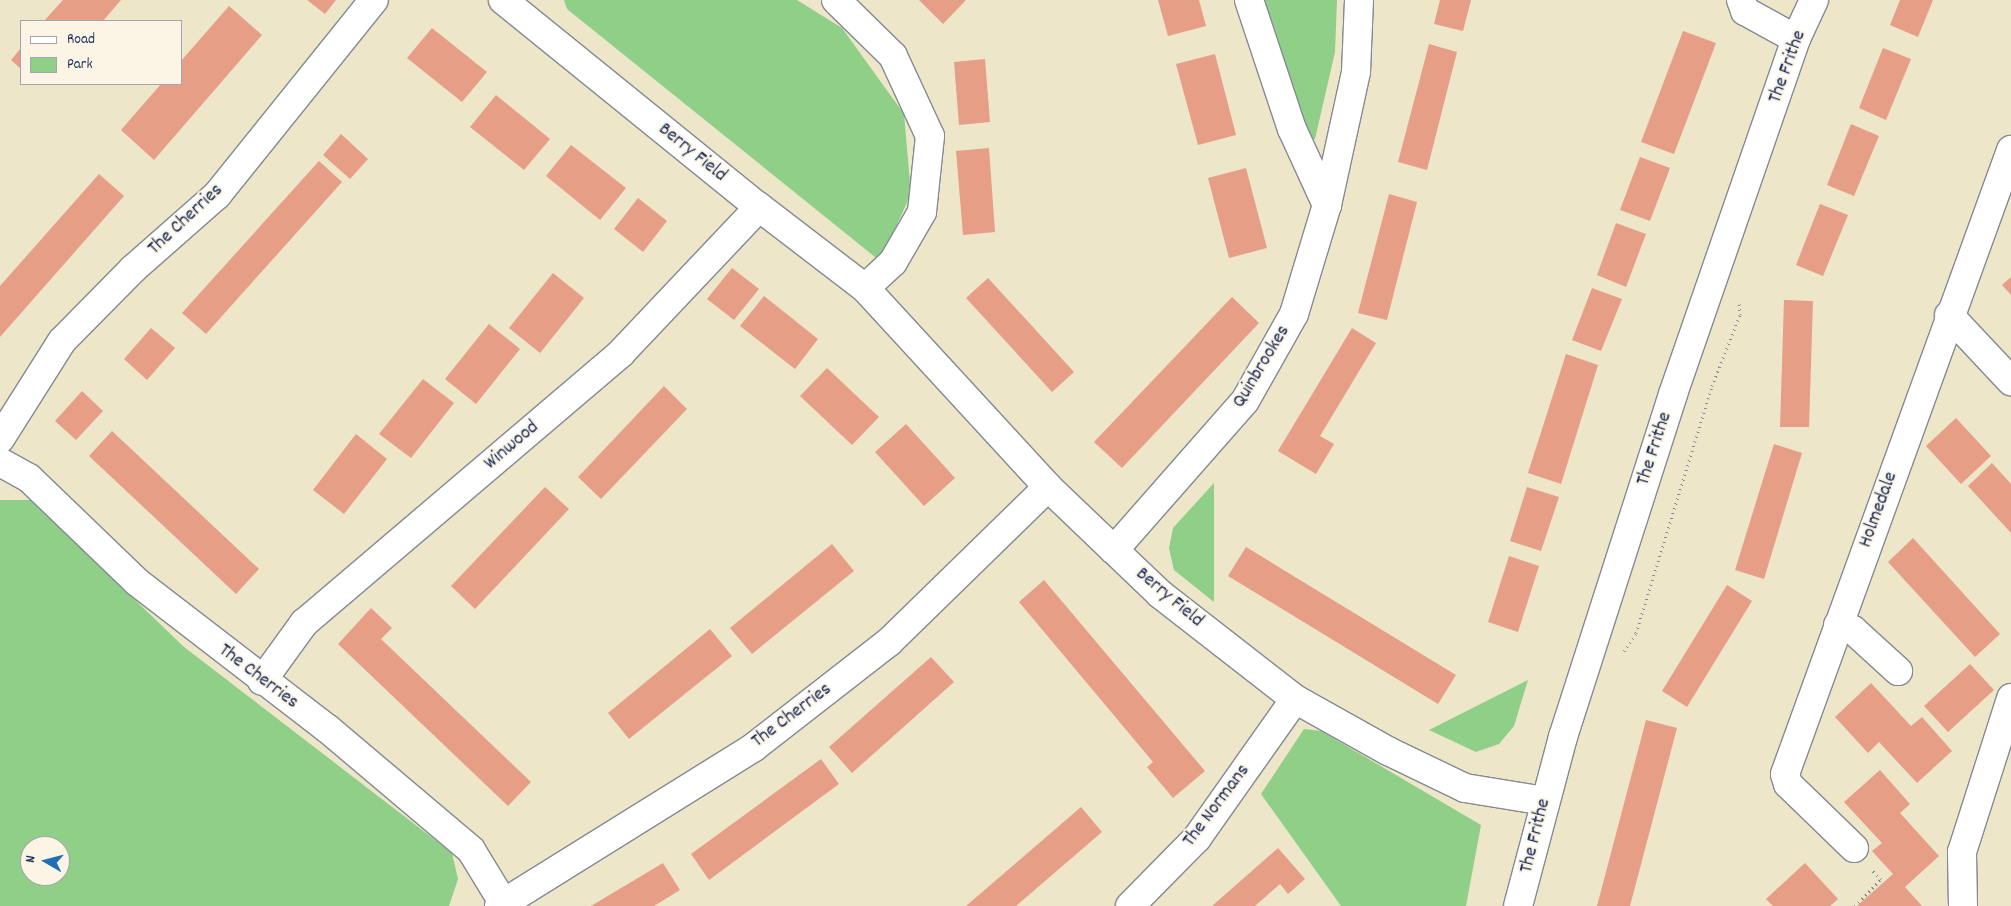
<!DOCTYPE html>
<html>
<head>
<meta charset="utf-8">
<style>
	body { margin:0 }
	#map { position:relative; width:2011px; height:906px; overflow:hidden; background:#ede6c8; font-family:Dekko,sans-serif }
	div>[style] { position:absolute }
	.green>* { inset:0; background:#8fcf87 }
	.building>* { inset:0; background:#e79e86 }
	.path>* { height:3px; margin-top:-1.5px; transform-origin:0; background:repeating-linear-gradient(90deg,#848a93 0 1px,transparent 0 5px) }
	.roads { filter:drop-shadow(1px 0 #848a93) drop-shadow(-1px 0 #848a93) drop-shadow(0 1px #848a93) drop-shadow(0 -1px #848a93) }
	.minor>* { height:28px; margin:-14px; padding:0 14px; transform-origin:14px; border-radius:14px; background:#fff }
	span { translate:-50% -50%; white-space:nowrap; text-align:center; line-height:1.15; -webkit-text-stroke:4px #fcf5e5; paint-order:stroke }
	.street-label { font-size:20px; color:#1b2f5e }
	.legend { position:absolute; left:20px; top:20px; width:162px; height:65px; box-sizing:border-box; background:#fcf5e5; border:1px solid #a2a6af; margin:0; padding:6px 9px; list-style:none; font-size:15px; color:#1b2f5e }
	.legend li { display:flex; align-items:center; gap:10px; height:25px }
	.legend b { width:25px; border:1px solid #a2a6af }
	.north { position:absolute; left:20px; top:836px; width:50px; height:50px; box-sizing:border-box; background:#fcf5e5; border:1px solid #a2a6af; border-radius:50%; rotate:278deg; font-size:14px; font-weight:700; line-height:20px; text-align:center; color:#1b2f5e }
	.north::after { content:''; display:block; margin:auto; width:18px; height:22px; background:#1f6fb2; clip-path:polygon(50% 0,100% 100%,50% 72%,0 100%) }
</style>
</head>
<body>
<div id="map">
	<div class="green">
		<div style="clip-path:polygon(564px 0,797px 0,842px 28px,904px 114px,911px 194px,880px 261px,567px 9px)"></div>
		<div style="clip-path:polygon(1253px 0,1337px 0,1335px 52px,1315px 139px,1300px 137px)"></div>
		<div style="clip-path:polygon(1214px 483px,1214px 602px,1174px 570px,1169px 548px,1173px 528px)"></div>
		<div style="clip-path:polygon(evenodd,0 500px,31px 500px,184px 647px,452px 853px,458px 879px,449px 906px,0 906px,0 500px,30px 846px,60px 846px,60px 876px,30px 876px,30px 846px)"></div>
		<div style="clip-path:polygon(1528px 680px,1514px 726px,1499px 744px,1476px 752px,1429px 730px)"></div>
		<div style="clip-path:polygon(1304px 729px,1321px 731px,1481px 825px,1466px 906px,1341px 906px,1261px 794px)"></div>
	</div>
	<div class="building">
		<div style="clip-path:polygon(63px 0,121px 0,103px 21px,44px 21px)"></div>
		<div style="clip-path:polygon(307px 0,336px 0,325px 14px)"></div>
		<div style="clip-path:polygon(919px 0,966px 0,943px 24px)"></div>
		<div style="clip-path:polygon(1158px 0,1199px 0,1206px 26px,1168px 36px)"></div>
		<div style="clip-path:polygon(1440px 0,1471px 0,1463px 31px,1434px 24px)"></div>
		<div style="clip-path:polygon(1900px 0,1933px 0,1918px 37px,1890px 25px)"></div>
		<div style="clip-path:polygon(229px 6px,262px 35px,154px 160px,121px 130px,161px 84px,181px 84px,181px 61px)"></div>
		<div style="clip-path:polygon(432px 28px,487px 72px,462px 102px,407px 58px)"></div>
		<div style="clip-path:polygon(1683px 31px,1716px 43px,1674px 154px,1641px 142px)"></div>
		<div style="clip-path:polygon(1429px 44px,1457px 52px,1427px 170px,1398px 162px)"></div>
		<div style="clip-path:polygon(21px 48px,21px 69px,11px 60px)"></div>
		<div style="clip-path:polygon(1883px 48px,1911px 59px,1886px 120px,1859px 108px)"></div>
		<div style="clip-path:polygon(1215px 54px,1236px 135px,1198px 145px,1176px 64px)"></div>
		<div style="clip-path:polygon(985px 59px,990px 122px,959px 125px,954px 62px)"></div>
		<div style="clip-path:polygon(496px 95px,550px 139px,524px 170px,470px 127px)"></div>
		<div style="clip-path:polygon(1851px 124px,1879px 136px,1854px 196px,1827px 185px)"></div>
		<div style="clip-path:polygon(341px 134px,368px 159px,350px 179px,323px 155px)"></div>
		<div style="clip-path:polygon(571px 145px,626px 188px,600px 220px,546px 176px)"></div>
		<div style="clip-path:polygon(989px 148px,995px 232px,963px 235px,956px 151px)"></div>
		<div style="clip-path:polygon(1640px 157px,1670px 168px,1650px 221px,1620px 210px)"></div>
		<div style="clip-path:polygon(319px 161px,342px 182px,206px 334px,182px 313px)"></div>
		<div style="clip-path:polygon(1246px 168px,1267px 248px,1229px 258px,1208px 178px)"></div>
		<div style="clip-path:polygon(99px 174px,124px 196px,0 337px,0 286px)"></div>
		<div style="clip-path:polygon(1389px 194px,1417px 202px,1387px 320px,1358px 313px)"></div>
		<div style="clip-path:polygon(638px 198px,667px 221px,643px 252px,614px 229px)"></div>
		<div style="clip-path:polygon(1820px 204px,1848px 215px,1823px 276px,1796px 265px)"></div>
		<div style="clip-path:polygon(1616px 223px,1646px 234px,1626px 287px,1597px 275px)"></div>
		<div style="clip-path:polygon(732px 268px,759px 289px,734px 320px,707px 299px)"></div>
		<div style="clip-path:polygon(553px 273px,584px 298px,540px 353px,509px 328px)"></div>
		<div style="clip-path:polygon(2011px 277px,2011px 295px,2002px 285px)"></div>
		<div style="clip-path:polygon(988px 278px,1074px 372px,1052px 392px,966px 298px)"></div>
		<div style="clip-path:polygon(1592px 288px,1622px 299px,1601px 351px,1572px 340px)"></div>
		<div style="clip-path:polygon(764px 296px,818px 339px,795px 369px,740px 326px)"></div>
		<div style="clip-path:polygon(1232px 297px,1259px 323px,1122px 468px,1094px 442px)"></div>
		<div style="clip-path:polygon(1784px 300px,1813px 301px,1809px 427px,1780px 427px)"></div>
		<div style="clip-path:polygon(489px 324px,520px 349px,476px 404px,445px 379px)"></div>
		<div style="clip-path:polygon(151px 328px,175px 348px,147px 380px,124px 359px)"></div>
		<div style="clip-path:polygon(1352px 328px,1376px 343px,1320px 436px,1334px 444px,1316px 474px,1278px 451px)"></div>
		<div style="clip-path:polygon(1566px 354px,1598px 365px,1561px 484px,1528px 473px)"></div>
		<div style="clip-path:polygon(827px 368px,879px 417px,852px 445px,800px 396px)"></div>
		<div style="clip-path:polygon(423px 379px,454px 403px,411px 458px,379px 434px)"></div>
		<div style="clip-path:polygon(664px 386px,687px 409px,601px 499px,578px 477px)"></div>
		<div style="clip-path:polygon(82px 391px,103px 411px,76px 440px,55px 421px)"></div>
		<div style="clip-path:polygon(1956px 418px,1991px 456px,1961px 484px,1926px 446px)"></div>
		<div style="clip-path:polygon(906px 424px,955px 478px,924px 506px,875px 452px)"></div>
		<div style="clip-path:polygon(112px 431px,259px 569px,236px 594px,89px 456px)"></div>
		<div style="clip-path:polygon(356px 434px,387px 459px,344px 514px,313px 490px)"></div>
		<div style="clip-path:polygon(1774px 444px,1802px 453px,1764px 579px,1735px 570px)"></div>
		<div style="clip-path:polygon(1992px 463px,2011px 484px,2011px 533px,1968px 486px)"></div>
		<div style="clip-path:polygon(545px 487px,569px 509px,475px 609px,451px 586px)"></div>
		<div style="clip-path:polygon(1527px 487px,1559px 497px,1541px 551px,1510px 541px)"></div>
		<div style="clip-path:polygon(1913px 538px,2000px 634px,1975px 657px,1888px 562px)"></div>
		<div style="clip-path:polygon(832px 544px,854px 571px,752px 654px,730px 628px)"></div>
		<div style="clip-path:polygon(1246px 547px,1456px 675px,1438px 704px,1228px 576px)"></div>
		<div style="clip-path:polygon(1509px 556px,1539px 566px,1518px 632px,1488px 622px)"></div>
		<div style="clip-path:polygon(1044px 580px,1205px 771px,1173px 798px,1147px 767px,1153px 762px,1019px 602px)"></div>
		<div style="clip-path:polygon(1727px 585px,1752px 601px,1687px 707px,1662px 691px)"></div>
		<div style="clip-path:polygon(371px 608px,392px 628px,381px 639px,531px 782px,508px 806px,338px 644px)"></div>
		<div style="clip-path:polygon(710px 629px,732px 656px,629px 739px,608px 713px)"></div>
		<div style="clip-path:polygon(931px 657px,954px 682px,852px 773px,829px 747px)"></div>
		<div style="clip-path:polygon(1970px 664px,1994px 690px,1948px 732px,1924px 706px)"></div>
		<div style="clip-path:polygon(1871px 683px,1911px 726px,1922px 717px,1952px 751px,1917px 783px,1879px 742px,1868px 753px,1835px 717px)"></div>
		<div style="clip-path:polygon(1646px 720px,1677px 728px,1630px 906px,1597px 906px)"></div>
		<div style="clip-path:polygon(821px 759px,839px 784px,709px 880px,691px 854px)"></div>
		<div style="clip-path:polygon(1880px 770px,1910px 804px,1900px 813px,1939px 856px,1905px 887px,1922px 906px,1857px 906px,1893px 874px,1872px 851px,1882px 843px,1844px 802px)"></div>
		<div style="clip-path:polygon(1081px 807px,1102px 832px,1016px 906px,966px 906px)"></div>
		<div style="clip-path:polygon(1278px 848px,1305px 879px,1288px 894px,1280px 884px,1255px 906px,1212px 906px)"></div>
		<div style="clip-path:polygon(663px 863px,680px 890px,654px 906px,591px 906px)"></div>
		<div style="clip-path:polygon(1805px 863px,1838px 899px,1830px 906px,1773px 906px,1766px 899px)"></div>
	</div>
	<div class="path">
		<div style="left:1624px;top:651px;width:22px;rotate:-56deg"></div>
		<div style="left:1636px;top:633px;width:258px;rotate:-72.9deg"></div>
		<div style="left:1712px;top:386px;width:76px;rotate:-68.5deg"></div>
		<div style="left:1740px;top:315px;width:14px;rotate:-94deg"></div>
		<div style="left:1855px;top:906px;width:37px;rotate:-46deg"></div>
		<div style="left:1881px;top:879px;width:13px;rotate:-135deg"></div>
	</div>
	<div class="roads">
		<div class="minor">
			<div style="left:503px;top:0;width:329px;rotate:39deg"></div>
			<div style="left:759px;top:207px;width:133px;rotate:37.4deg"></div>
			<div style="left:865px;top:288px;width:270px;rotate:47.4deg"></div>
			<div style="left:1048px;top:487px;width:91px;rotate:43.7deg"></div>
			<div style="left:1114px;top:550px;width:64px;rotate:43.7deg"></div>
			<div style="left:1160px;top:594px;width:171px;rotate:37.9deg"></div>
			<div style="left:1295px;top:699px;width:107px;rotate:29.2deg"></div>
			<div style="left:1388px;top:751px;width:85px;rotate:25.7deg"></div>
			<div style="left:1465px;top:788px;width:81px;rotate:9.2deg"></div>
			<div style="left:836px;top:0;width:80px;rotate:44.5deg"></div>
			<div style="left:893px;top:56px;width:88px;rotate:65.2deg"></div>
			<div style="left:930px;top:136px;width:76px;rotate:96deg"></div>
			<div style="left:922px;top:212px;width:58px;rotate:120.1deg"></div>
			<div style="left:893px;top:262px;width:38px;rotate:137deg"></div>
			<div style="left:1249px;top:0;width:136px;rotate:71.6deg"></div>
			<div style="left:1292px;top:129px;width:84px;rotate:65.3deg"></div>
			<div style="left:1741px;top:0;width:12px;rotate:70deg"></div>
			<div style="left:1745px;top:11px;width:58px;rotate:28.8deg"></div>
			<div style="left:1949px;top:315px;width:91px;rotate:46.8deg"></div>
			<div style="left:0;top:439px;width:116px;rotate:-57.7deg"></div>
			<div style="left:62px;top:341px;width:101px;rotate:-45.4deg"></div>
			<div style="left:133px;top:269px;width:112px;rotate:-41.4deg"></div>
			<div style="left:217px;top:195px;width:250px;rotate:-51.2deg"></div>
			<div style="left:0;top:462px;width:33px;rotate:29deg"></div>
			<div style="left:29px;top:478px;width:150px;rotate:43.9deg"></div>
			<div style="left:137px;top:582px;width:241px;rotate:37.6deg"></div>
			<div style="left:328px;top:729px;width:187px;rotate:40.2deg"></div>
			<div style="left:471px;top:850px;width:63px;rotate:58.6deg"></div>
			<div style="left:1114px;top:550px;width:198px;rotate:-48.7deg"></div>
			<div style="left:1245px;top:401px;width:100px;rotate:-60.6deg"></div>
			<div style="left:1294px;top:314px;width:114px;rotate:-73.2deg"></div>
			<div style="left:1327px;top:205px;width:136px;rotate:-77.7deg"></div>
			<div style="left:1356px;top:72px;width:72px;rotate:-87.6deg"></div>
			<div style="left:1838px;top:625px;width:16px;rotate:18deg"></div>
			<div style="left:1853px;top:630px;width:61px;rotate:42.3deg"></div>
			<div style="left:262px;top:681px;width:72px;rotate:-54.1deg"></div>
			<div style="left:304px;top:623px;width:416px;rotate:-40.4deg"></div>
			<div style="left:621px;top:353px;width:201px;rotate:-46.6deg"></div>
			<div style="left:1854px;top:848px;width:92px;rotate:-135.9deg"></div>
			<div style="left:1788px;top:784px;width:10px;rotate:-107deg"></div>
			<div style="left:1785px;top:774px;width:664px;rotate:-70.09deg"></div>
			<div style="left:499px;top:906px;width:301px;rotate:-31.9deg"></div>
			<div style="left:754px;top:747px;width:171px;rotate:-37.9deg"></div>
			<div style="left:889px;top:642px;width:222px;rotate:-44.3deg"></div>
			<div style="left:1130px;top:906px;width:95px;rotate:-45.4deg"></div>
			<div style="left:1197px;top:838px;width:170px;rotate:-54.8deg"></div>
			<div style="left:1518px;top:906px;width:175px;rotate:-75.1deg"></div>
			<div style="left:1563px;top:737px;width:360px;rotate:-72.2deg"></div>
			<div style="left:1673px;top:394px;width:376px;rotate:-70.9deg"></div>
			<div style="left:1796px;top:39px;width:43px;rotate:-65.2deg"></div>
			<div style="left:1963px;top:906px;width:54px;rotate:-91.1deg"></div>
			<div style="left:1962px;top:852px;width:162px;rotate:-72.3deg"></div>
		</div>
	</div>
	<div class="street-label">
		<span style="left:1788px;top:67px;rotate:-70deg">The Frithe</span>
		<span style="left:692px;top:153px;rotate:39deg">Berry Field</span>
		<span style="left:186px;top:220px;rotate:-43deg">The Cherries</span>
		<span style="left:1262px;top:367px;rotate:-59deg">Quinbrookes</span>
		<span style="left:512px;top:446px;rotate:-40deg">Winwood</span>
		<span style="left:1655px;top:449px;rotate:-72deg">The Frithe</span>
		<span style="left:1879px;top:510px;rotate:-70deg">Holmedale</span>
		<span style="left:1169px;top:598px;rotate:40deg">Berry Field</span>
		<span style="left:258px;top:677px;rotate:37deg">The Cherries</span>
		<span style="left:792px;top:716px;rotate:-37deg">The Cherries</span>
		<span style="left:1217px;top:806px;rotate:-53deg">The Normans</span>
		<span style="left:1536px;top:836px;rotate:-76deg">The Frithe</span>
	</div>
	<ul class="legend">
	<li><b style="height:6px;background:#fff"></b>Road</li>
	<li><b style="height:14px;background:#8fcf87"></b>Park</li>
	</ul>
	<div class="north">N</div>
</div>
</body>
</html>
